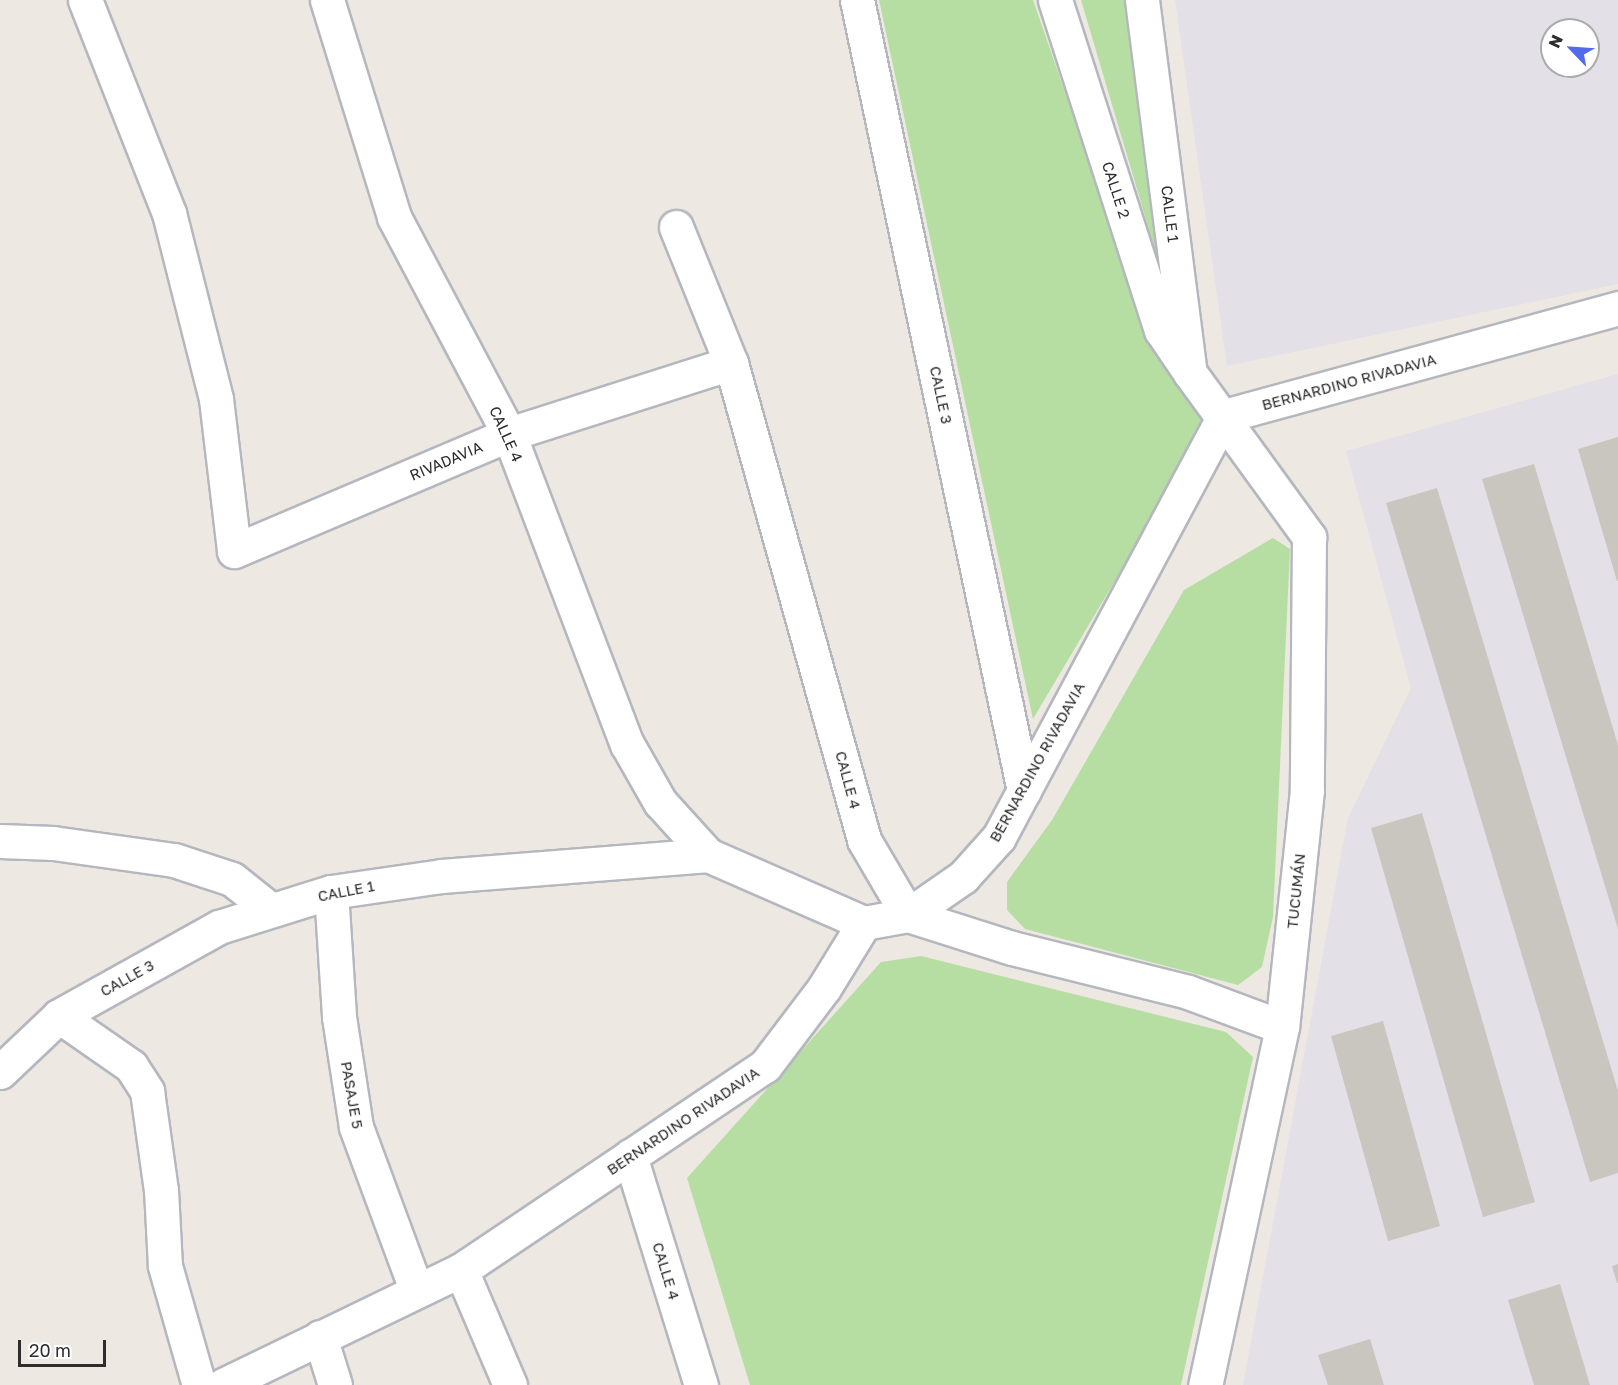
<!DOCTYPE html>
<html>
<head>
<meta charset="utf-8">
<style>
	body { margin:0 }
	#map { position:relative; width:1618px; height:1385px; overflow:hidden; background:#ede8e1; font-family:"Golos Text",sans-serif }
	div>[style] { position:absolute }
	.industrial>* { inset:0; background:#e3e1e7 }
	.green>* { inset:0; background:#b6dea3 }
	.building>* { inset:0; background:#c9c6bf }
	.roads { filter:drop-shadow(2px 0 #b5b7bf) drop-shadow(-2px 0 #b5b7bf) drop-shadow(0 2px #b5b7bf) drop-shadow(0 -2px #b5b7bf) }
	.minor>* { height:33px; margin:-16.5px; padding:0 16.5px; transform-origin:16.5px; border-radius:16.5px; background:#fff }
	span { translate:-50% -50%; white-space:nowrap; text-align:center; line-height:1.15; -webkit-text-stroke:4.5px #fff; paint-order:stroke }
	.street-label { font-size:15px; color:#2d2d2d }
	.north { position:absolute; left:1540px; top:18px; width:60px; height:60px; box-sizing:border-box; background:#fff; border:2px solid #ababab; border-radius:50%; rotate:295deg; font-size:16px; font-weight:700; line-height:24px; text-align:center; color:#2d2d2d }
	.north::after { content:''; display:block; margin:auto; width:21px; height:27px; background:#516bea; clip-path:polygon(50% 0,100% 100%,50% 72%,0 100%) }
	.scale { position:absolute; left:18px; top:1340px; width:88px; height:27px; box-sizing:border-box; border:3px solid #2d2d2d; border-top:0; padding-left:8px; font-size:18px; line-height:21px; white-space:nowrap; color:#2d2d2d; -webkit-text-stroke:4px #fff; paint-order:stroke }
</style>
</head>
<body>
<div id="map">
	<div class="industrial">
		<div style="clip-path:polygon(evenodd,1175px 0,1618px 0,1618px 284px,1227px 366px,1175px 0,1552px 30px,1588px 30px,1588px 66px,1552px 66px,1552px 30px)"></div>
		<div style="clip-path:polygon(1618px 374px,1618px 1385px,1243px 1385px,1348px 818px,1411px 688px,1346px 451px)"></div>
	</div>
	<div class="green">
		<div style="clip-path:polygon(879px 0,1033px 0,1150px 337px,1206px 427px,1033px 719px)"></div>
		<div style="clip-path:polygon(1081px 0,1126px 0,1161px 270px)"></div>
		<div style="clip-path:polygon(1273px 538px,1290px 549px,1273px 917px,1262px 967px,1238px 985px,1025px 929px,1007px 910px,1007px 882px,1052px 820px,1184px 590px)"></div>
		<div style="clip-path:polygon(921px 956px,1226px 1032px,1253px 1057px,1181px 1385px,750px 1385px,687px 1178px,881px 962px)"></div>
	</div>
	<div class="building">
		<div style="clip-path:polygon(1618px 437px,1618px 581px,1617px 581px,1578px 449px)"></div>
		<div style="clip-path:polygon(1534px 464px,1618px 745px,1618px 929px,1482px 479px)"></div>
		<div style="clip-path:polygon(1437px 488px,1618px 1091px,1618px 1173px,1590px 1182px,1386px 503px)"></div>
		<div style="clip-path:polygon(1422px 813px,1535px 1202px,1483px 1217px,1371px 828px)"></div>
		<div style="clip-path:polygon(1383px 1021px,1440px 1226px,1388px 1241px,1331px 1036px)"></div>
		<div style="clip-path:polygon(1618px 1264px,1618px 1283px,1617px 1283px,1612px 1266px)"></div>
		<div style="clip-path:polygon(1560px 1284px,1590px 1385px,1534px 1385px,1508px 1300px)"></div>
		<div style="clip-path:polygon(1370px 1339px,1384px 1385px,1328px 1385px,1318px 1355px)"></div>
	</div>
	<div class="roads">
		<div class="minor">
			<div style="left:85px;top:0;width:229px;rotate:68.5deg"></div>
			<div style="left:169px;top:213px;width:192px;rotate:75.8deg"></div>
			<div style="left:216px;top:399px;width:153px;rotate:83.2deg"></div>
			<div style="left:234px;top:551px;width:299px;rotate:-23deg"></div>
			<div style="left:509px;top:434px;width:233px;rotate:-17.7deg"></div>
			<div style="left:327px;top:0;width:227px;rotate:72.8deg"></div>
			<div style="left:394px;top:217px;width:246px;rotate:62.1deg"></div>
			<div style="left:509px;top:434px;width:332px;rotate:69.2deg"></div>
			<div style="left:627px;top:744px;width:67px;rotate:60.4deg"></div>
			<div style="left:660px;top:802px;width:72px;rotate:47.8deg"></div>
			<div style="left:708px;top:855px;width:170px;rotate:23.6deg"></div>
			<div style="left:857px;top:0;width:808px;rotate:78.08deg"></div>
			<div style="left:1055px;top:0;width:347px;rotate:72.2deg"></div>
			<div style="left:1161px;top:330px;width:45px;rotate:56deg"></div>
			<div style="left:1142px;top:0;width:376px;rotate:82.7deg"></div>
			<div style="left:1190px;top:373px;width:203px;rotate:54deg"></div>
			<div style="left:1309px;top:537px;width:253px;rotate:90.5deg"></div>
			<div style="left:1307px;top:790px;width:238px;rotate:96deg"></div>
			<div style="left:1282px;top:1027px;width:366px;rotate:102.1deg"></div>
			<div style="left:676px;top:227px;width:147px;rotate:68deg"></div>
			<div style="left:731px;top:363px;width:495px;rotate:74.4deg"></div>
			<div style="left:864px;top:840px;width:87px;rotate:59.6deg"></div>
			<div style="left:0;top:841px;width:53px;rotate:2.2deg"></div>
			<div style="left:53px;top:843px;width:122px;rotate:8deg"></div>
			<div style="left:174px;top:860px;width:61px;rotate:18.1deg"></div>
			<div style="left:232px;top:879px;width:50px;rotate:38.5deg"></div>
			<div style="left:331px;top:892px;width:125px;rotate:86.3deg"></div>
			<div style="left:339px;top:1017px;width:111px;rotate:81.2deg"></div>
			<div style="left:356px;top:1127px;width:173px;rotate:69.7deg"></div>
			<div style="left:908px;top:915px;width:109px;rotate:17.6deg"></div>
			<div style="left:1012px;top:948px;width:181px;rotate:14deg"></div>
			<div style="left:1188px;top:992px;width:100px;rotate:20.4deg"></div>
			<div style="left:59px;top:1016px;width:88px;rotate:34.8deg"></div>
			<div style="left:131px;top:1066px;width:30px;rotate:57deg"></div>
			<div style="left:147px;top:1091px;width:100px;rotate:82deg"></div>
			<div style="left:161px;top:1190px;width:76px;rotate:87deg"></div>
			<div style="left:165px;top:1266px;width:124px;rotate:74.1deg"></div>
			<div style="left:0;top:1072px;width:81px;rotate:-43.5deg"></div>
			<div style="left:59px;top:1016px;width:183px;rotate:-29.1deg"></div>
			<div style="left:219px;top:927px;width:117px;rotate:-17.4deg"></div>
			<div style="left:331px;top:892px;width:112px;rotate:-8.2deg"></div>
			<div style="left:442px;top:876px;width:267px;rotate:-4.5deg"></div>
			<div style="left:630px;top:1156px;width:240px;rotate:72.8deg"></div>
			<div style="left:461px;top:1270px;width:125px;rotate:66.9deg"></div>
			<div style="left:320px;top:1337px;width:50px;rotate:72.6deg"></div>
			<div style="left:223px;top:1385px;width:264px;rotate:-25.8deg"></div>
			<div style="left:461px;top:1270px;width:366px;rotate:-33.9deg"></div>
			<div style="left:765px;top:1066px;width:98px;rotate:-52.9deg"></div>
			<div style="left:824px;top:988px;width:76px;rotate:-58.4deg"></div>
			<div style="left:864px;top:923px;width:45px;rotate:-10.3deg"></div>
			<div style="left:908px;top:915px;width:67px;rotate:-34.6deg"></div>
			<div style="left:963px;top:877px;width:54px;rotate:-48deg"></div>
			<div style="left:999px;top:837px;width:477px;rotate:-61.9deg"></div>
			<div style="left:1224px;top:416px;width:409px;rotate:-15.3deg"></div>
		</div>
	</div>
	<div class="street-label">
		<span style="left:1116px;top:190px;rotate:72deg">CALLE 2</span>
		<span style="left:1170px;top:214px;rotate:83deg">CALLE 1</span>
		<span style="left:1349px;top:382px;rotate:-15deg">BERNARDINO RIVADAVIA</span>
		<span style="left:941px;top:395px;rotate:78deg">CALLE 3</span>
		<span style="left:506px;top:434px;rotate:66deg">CALLE 4</span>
		<span style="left:446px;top:461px;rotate:-23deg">RIVADAVIA</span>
		<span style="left:1037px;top:762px;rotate:-61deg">BERNARDINO RIVADAVIA</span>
		<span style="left:848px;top:780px;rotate:75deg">CALLE 4</span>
		<span style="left:346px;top:891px;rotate:-11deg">CALLE 1</span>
		<span style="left:1296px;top:891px;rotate:-84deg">TUCUMÁN</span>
		<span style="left:127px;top:978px;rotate:-29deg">CALLE 3</span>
		<span style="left:352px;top:1095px;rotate:80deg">PASAJE 5</span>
		<span style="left:683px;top:1121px;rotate:-34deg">BERNARDINO RIVADAVIA</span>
		<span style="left:666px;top:1271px;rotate:73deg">CALLE 4</span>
	</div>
	<div class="north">N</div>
	<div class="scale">20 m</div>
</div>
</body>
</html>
